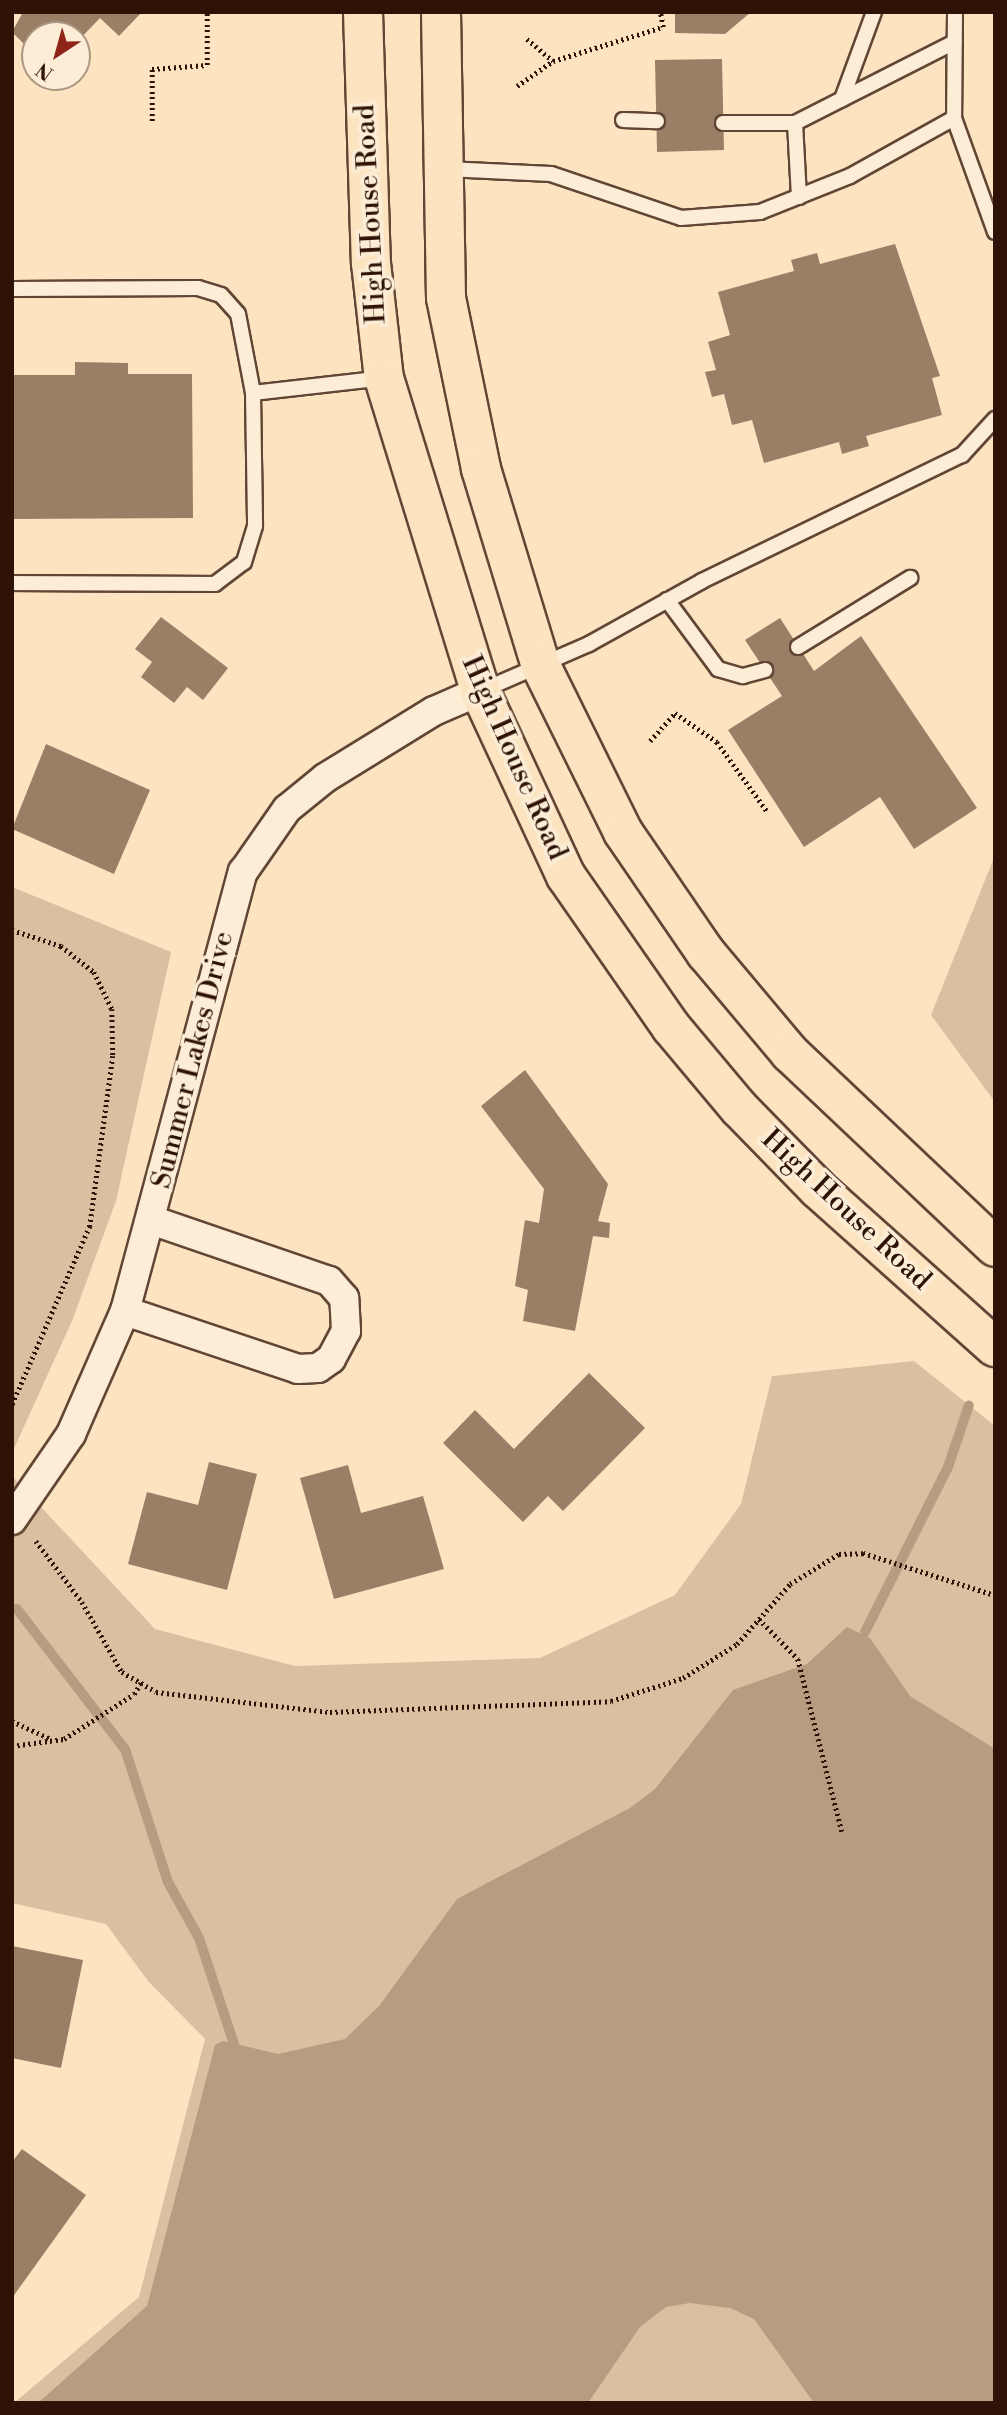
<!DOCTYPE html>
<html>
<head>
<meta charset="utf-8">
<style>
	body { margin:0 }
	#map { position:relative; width:1007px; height:2415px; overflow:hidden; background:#fce4c1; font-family:"Libre Bodoni",serif }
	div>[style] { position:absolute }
	.green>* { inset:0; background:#d9c0a1 }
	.water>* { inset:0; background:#b69d81 }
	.stream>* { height:10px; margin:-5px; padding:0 5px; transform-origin:5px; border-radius:5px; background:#b69d81 }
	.building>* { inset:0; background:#9a7f67 }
	.path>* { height:4.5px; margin-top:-2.25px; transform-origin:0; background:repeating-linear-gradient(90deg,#2f1206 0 2px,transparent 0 5.5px) }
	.roads { filter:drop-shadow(2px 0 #624635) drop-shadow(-2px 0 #624635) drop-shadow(0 2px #624635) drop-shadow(0 -2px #624635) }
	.service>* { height:14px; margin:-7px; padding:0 7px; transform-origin:7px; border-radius:7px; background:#fdedd7 }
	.minor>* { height:28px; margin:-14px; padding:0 14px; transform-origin:14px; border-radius:14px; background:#fdedd7 }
	.primary>* { height:38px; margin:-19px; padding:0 19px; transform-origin:19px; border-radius:19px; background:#fce4c1 }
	span { translate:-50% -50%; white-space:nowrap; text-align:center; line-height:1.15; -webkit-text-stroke:7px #fdedd7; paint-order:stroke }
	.street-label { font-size:28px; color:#2f1206 }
	.frame { position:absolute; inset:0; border:14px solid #2f1206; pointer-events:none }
	.north { position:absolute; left:21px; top:21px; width:70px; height:70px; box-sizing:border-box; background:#fdedd7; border:2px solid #ab9583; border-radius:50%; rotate:216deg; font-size:19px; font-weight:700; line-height:28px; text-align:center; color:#2f1206 }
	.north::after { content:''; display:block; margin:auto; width:24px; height:32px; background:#8f2418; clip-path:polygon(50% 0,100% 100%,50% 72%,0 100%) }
</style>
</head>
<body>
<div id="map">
	<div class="green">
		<div style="clip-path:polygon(995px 855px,995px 1102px,931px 1015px)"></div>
		<div style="clip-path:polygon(12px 887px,171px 952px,116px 1201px,72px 1321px,12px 1453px)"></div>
		<div style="clip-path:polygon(914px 1361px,995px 1426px,995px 2403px,14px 2403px,139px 2297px,205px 2039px,148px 1981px,106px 1924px,12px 1903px,12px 1476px,155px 1629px,295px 1666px,540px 1658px,675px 1595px,741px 1504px,772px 1376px)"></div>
	</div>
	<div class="water">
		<div style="clip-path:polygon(847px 1627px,870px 1638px,910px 1696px,995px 1749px,995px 2402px,814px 2403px,754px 2319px,730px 2308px,690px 2303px,666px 2307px,640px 2327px,588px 2403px,38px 2403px,147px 2306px,215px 2045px,223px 2041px,278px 2054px,345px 2039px,379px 2006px,457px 1899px,630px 1808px,655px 1789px,733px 1690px,807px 1664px)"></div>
	</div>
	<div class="stream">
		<div style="left:17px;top:1609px;width:177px;rotate:52.4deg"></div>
		<div style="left:125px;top:1749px;width:140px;rotate:72.1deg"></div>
		<div style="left:168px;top:1882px;width:64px;rotate:61deg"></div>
		<div style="left:199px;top:1938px;width:124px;rotate:71.7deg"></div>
		<div style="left:865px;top:1632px;width:185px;rotate:-63.3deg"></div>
		<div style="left:948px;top:1467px;width:65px;rotate:-71.3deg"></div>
	</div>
	<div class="building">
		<div style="clip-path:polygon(23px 12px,142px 12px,119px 36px,100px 18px,77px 42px,77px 35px,35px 35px,35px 55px,12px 32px)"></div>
		<div style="clip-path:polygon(675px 12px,751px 12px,725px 34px,675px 33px)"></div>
		<div style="clip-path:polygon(722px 59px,724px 150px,657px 152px,655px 60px)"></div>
		<div style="clip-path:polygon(895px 244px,940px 376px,932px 378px,942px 415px,866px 436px,869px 446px,842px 454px,839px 442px,764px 463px,752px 420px,732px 425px,724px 394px,712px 397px,705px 372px,716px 370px,708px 342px,730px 335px,718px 292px,794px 271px,791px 260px,817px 253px,820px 264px)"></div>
		<div style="clip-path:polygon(75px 362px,128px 363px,128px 374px,192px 374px,193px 518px,13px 519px,12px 375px,75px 375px)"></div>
		<div style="clip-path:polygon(161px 617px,228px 668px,203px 700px,187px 687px,174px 703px,141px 677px,152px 662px,135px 649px)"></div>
		<div style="clip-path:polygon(780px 618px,814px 671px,861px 636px,977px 808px,914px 849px,880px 797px,804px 847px,728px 730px,782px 696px,745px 640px)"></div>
		<div style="clip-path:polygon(46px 744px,150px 790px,114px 874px,12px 829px)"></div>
		<div style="clip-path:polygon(525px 1070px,608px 1184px,598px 1221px,610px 1223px,609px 1238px,593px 1236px,575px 1331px,523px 1321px,528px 1290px,515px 1286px,525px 1220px,539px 1223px,544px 1189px,481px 1106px)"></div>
		<div style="clip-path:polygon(589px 1373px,645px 1428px,563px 1511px,548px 1496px,523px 1522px,443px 1443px,475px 1410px,514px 1449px)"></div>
		<div style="clip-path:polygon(209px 1462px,257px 1474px,227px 1590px,128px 1564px,147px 1492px,198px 1505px)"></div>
		<div style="clip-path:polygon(348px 1465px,361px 1513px,423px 1496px,444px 1569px,334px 1599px,300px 1478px)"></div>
		<div style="clip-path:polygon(12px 1946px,83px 1960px,61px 2068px,12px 2058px)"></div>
		<div style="clip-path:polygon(22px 2149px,86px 2195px,12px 2298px,12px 2162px)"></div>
	</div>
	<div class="path">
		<div style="left:527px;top:39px;width:34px;rotate:40deg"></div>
		<div style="left:553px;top:61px;width:115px;rotate:-17.2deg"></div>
		<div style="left:663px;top:27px;width:15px;rotate:-101deg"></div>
		<div style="left:517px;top:86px;width:44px;rotate:-34.8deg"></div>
		<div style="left:152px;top:121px;width:52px;rotate:-90deg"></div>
		<div style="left:152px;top:69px;width:55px;rotate:-4.2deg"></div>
		<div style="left:207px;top:65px;width:53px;rotate:-90deg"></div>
		<div style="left:650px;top:741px;width:38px;rotate:-48deg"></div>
		<div style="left:675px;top:713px;width:51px;rotate:34.6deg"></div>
		<div style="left:717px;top:742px;width:85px;rotate:54.1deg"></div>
		<div style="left:12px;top:930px;width:52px;rotate:18.1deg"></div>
		<div style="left:61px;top:946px;width:42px;rotate:38.2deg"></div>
		<div style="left:94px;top:972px;width:41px;rotate:64.1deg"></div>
		<div style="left:112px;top:1009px;width:47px;rotate:88.8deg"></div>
		<div style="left:113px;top:1056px;width:172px;rotate:97.7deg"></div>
		<div style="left:90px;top:1226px;width:195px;rotate:113.5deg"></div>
		<div style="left:36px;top:1541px;width:76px;rotate:53deg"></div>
		<div style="left:82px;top:1602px;width:81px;rotate:60.3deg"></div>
		<div style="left:122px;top:1672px;width:39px;rotate:30deg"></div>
		<div style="left:156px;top:1692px;width:175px;rotate:6.6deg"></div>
		<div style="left:330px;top:1712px;width:281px;rotate:-2.2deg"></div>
		<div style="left:611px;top:1701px;width:76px;rotate:-17.7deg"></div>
		<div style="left:683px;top:1678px;width:64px;rotate:-32.2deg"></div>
		<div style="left:737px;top:1644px;width:80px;rotate:-48.5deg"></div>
		<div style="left:790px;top:1584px;width:57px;rotate:-31.5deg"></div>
		<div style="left:839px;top:1554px;width:24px;rotate:-2deg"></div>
		<div style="left:863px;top:1553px;width:139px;rotate:17.7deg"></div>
		<div style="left:759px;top:1619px;width:56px;rotate:45.7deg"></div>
		<div style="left:798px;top:1659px;width:178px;rotate:75.7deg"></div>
		<div style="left:12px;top:1721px;width:43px;rotate:24.8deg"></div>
		<div style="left:12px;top:1746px;width:52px;rotate:-7.7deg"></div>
		<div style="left:64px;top:1739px;width:83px;rotate:-32.7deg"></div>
		<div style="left:134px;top:1694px;width:13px;rotate:-58deg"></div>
	</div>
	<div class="roads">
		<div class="service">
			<div style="left:955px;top:12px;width:106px;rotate:90.5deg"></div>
			<div style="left:954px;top:118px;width:121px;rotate:70.2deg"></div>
			<div style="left:842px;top:99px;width:93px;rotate:-69.8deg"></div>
			<div style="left:623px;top:120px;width:34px;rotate:2deg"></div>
			<div style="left:723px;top:123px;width:72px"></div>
			<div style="left:446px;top:169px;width:105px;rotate:2.7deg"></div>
			<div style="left:551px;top:174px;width:137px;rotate:18.7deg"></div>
			<div style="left:681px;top:218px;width:79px;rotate:-4.3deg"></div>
			<div style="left:760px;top:212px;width:97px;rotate:-21.8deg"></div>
			<div style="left:850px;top:176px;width:119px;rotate:-29.1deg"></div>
			<div style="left:799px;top:197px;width:74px;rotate:-93.1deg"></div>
			<div style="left:795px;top:123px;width:179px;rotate:-26.9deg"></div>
			<div style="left:12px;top:289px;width:186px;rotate:-0.3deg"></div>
			<div style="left:198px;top:288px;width:24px;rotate:17deg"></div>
			<div style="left:221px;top:295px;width:25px;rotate:48deg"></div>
			<div style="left:238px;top:314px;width:80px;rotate:79.2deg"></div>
			<div style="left:253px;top:393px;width:133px;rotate:89.1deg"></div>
			<div style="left:255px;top:526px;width:38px;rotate:107deg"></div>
			<div style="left:244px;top:562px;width:36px;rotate:143deg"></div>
			<div style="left:215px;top:584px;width:203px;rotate:-179.7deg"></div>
			<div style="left:253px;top:393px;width:132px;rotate:-6.5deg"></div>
			<div style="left:667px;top:600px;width:86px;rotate:53.5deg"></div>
			<div style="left:718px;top:669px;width:26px;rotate:16deg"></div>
			<div style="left:743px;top:676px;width:23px;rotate:-15deg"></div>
			<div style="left:798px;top:647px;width:132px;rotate:-31.6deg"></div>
			<div style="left:481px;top:691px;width:118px;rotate:-23.5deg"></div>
			<div style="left:589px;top:644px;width:129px;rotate:-29.1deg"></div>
			<div style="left:702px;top:581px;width:289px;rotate:-25.9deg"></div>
			<div style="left:962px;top:455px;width:49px;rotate:-47.5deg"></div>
		</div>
		<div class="minor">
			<div style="left:125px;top:1311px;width:182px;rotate:18.5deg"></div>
			<div style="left:298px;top:1369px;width:20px;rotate:-3deg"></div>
			<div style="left:318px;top:1368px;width:16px;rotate:-35deg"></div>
			<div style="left:331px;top:1359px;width:32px;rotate:-62deg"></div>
			<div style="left:346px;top:1331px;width:33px;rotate:-93deg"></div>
			<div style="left:344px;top:1298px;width:23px;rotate:-131deg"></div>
			<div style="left:329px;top:1281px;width:185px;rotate:-161.1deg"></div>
			<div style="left:12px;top:1520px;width:104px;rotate:-55.5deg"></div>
			<div style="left:71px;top:1434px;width:134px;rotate:-66.3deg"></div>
			<div style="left:125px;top:1311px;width:455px;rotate:-75deg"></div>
			<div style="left:243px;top:872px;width:77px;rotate:-55.1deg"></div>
			<div style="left:287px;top:809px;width:49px;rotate:-39.2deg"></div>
			<div style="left:325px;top:778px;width:128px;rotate:-31.6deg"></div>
			<div style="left:434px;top:711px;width:50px;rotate:-23.5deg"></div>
		</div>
		<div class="primary">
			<div style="left:363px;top:12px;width:251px;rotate:88.2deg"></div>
			<div style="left:371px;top:263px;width:116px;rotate:83.6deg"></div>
			<div style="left:384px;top:378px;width:327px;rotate:72.9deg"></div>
			<div style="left:480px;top:691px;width:204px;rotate:65.1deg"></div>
			<div style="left:566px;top:876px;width:184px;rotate:55.2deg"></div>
			<div style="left:671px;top:1027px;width:106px;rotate:50deg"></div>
			<div style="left:739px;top:1108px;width:113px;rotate:45.7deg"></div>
			<div style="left:818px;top:1189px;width:237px;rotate:41.8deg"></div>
			<div style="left:441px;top:12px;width:286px;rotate:89deg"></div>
			<div style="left:446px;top:298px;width:175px;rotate:78.4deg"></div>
			<div style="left:481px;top:469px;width:206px;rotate:73.1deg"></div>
			<div style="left:541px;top:666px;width:185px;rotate:63.7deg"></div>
			<div style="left:623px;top:832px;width:147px;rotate:55.6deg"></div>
			<div style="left:706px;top:953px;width:131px;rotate:50deg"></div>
			<div style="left:790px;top:1053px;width:282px;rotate:43.4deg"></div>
		</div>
	</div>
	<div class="street-label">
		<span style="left:371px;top:214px;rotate:-93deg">High House Road</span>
		<span style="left:514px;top:758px;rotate:66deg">High House Road</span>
		<span style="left:193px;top:1060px;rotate:-76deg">Summer Lakes Drive</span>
		<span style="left:846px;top:1210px;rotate:43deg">High House Road</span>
	</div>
	<div class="frame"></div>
	<div class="north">N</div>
</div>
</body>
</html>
